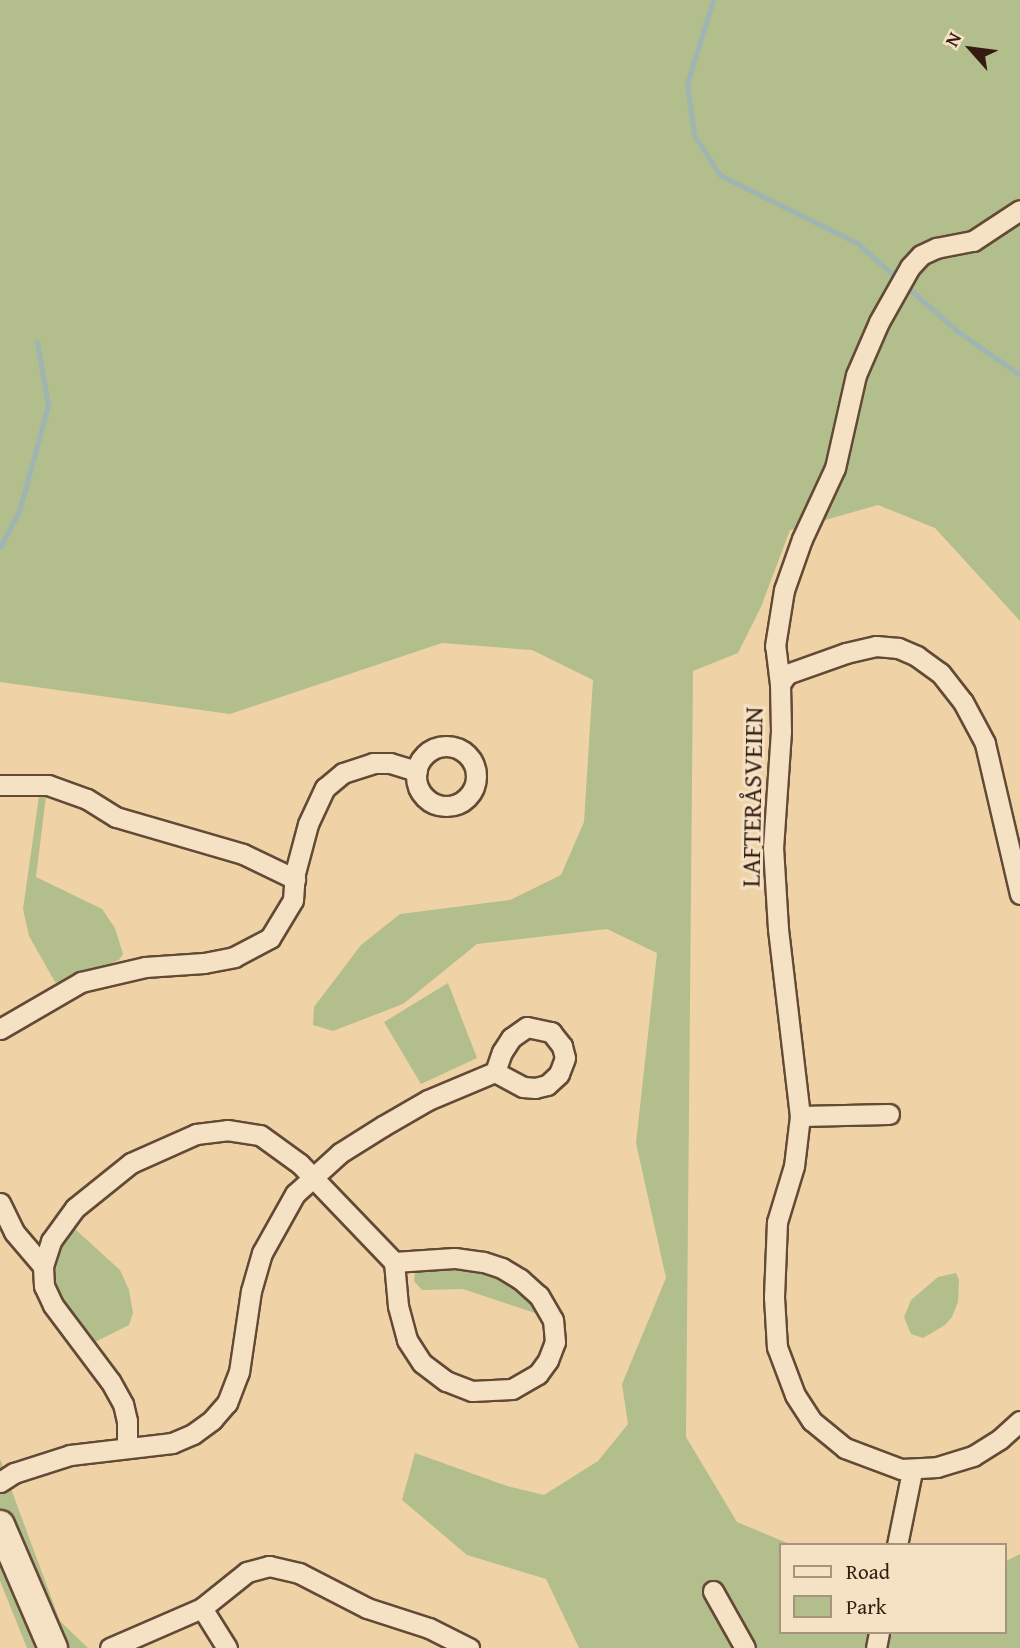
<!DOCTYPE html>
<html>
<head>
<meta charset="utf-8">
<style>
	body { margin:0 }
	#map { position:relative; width:1020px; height:1648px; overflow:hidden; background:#efd3a6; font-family:"Gentium Book Plus",serif }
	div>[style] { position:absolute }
	.green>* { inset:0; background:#b2be8c }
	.stream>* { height:5px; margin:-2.5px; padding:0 2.5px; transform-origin:2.5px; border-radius:2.5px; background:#9eb5b2 }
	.roads { filter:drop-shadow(2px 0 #634a36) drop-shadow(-2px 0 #634a36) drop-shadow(0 2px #634a36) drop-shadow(0 -2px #634a36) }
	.street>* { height:19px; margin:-9.5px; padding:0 9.5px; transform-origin:9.5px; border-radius:9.5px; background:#f5e2c5 }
	.street>.ring { margin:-9.5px; padding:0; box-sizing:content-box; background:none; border:19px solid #f5e2c5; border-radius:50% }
	.secondary>* { height:28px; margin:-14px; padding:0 14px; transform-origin:14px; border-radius:14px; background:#f5e2c5 }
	span { translate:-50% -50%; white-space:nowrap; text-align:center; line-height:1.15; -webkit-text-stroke:6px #f5e2c5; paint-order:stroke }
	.street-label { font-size:26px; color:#341c11 }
	.legend { position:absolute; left:779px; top:1543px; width:228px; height:91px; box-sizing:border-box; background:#f5e2c5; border:2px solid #a8937d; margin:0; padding:9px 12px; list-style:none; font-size:21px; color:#341c11 }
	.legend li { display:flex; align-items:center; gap:14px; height:35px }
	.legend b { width:35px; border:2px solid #a8937d }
	.north { position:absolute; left:936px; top:14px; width:70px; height:70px; -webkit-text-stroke:5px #f5e2c5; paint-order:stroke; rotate:298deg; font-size:19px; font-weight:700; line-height:28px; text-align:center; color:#341c11 }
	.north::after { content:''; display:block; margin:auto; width:24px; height:32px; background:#341c11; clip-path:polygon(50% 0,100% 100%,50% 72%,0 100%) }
</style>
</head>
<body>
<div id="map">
	<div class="green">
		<div style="clip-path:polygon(0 0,1020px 0,1020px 621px,935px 528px,878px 505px,790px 530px,761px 607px,738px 653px,693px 671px,686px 1437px,737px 1522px,792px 1545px,780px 1545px,780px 1632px,1004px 1632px,1004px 1562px,1020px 1554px,1020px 1648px,579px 1648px,546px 1579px,467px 1555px,402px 1500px,415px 1453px,507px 1486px,544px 1495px,598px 1461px,628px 1424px,622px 1384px,666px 1278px,636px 1143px,657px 953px,607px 929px,477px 944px,403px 1004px,333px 1031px,313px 1025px,314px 1007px,361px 945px,400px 914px,510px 900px,561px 875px,584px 822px,593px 680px,532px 650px,442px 643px,230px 714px,0 682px)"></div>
		<div style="clip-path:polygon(39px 796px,46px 796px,36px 877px,102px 909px,115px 928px,123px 954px,119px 960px,61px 983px,55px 982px,29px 936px,23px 909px)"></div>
		<div style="clip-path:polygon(448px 983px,477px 1058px,421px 1084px,384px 1022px)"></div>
		<div style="clip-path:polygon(68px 1228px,75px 1229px,120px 1270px,129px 1290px,133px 1313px,129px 1325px,93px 1343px,59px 1302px,53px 1283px,51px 1267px)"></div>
		<div style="clip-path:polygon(462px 1265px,491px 1270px,517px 1284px,537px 1305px,538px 1314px,463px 1289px,422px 1290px,414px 1281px,415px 1273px,426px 1267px)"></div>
		<div style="clip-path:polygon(956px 1273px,959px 1280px,958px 1302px,952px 1317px,945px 1325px,923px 1338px,911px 1334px,904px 1317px,911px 1300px,938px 1277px)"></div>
		<div style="clip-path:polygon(0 1459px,60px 1621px,88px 1648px,27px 1648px,0 1581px)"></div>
	</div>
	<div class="stream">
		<div style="left:713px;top:0;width:88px;rotate:107.2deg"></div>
		<div style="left:687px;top:84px;width:51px;rotate:82.2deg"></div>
		<div style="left:694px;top:135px;width:48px;rotate:57deg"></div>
		<div style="left:720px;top:175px;width:153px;rotate:26.4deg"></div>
		<div style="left:857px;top:243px;width:133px;rotate:41.3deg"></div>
		<div style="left:957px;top:331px;width:77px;rotate:34.9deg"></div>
		<div style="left:0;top:547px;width:40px;rotate:-62deg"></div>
		<div style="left:19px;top:512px;width:111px;rotate:-74.8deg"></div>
		<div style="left:48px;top:405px;width:64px;rotate:-99.9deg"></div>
	</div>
	<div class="roads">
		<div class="street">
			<div style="left:780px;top:684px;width:38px;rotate:-97deg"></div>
			<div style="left:775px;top:646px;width:57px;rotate:-80.9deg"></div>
			<div style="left:784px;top:590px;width:54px;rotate:-70.6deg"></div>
			<div style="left:802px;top:539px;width:78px;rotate:-65.1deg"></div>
			<div style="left:835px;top:468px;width:95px;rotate:-77.3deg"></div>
			<div style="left:856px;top:375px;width:58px;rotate:-66.5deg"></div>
			<div style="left:879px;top:322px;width:63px;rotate:-60.6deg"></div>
			<div style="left:910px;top:267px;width:16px;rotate:-47deg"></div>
			<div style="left:921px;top:255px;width:17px;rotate:-25deg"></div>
			<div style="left:936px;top:248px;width:38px;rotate:-11deg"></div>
			<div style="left:973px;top:241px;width:56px;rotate:-33.4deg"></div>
			<div class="ring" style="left:416px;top:746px;width:41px;height:41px"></div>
			<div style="left:0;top:785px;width:48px"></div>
			<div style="left:48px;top:785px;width:41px;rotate:19.7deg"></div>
			<div style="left:87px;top:799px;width:34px;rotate:32deg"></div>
			<div style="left:116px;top:817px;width:132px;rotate:16.2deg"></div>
			<div style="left:243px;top:854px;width:58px;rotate:25.7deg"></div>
			<div style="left:1020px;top:894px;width:155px;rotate:-103.1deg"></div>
			<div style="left:985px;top:743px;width:47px;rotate:-118.2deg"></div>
			<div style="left:963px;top:702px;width:37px;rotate:-128deg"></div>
			<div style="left:940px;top:673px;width:29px;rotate:-144deg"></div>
			<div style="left:917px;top:656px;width:21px;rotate:-157deg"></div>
			<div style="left:898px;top:648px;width:22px;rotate:-175deg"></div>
			<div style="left:876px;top:646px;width:31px;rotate:167deg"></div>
			<div style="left:846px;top:653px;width:63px;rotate:160.4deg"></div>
			<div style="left:787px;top:674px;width:12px;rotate:125deg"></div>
			<div style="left:780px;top:684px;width:47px;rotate:88.8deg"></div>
			<div style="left:781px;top:731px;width:116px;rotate:93.9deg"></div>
			<div style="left:773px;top:847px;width:82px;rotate:86.5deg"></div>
			<div style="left:778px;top:929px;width:188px;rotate:83.3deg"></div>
			<div style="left:800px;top:1116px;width:50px;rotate:96.8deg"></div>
			<div style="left:794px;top:1166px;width:59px;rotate:106.9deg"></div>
			<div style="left:777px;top:1222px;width:75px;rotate:92.3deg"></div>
			<div style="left:774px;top:1297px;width:50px;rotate:86.6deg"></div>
			<div style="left:777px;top:1347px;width:51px;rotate:69.4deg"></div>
			<div style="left:795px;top:1395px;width:31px;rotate:57deg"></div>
			<div style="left:812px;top:1421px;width:43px;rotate:39.3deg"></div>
			<div style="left:845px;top:1448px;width:60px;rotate:20.6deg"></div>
			<div style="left:901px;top:1469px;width:36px;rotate:-3deg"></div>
			<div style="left:937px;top:1467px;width:38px;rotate:-17deg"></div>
			<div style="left:973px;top:1456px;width:32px;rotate:-32deg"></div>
			<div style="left:1000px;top:1439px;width:27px;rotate:-42deg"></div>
			<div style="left:527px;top:1027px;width:25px;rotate:12deg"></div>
			<div style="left:551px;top:1032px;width:18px;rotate:52deg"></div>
			<div style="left:562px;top:1046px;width:12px;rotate:76deg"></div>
			<div style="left:565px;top:1058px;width:17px;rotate:111deg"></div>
			<div style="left:559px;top:1074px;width:16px;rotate:137deg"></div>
			<div style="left:547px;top:1085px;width:12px;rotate:166deg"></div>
			<div style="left:535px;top:1088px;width:12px;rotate:-175deg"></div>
			<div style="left:523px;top:1087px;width:32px;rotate:-152deg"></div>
			<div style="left:495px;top:1072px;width:21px;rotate:-71deg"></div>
			<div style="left:502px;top:1052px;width:17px;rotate:-57deg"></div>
			<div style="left:511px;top:1038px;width:19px;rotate:-35deg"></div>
			<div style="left:0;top:1029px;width:94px;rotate:-30.1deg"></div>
			<div style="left:81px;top:982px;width:66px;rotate:-13.2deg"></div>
			<div style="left:145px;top:967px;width:59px;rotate:-3.9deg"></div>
			<div style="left:204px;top:963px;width:31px;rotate:-11deg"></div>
			<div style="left:234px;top:957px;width:41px;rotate:-27.8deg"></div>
			<div style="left:270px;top:938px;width:44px;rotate:-58.8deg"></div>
			<div style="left:293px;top:900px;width:27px;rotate:-86deg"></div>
			<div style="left:295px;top:873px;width:51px;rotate:-75.1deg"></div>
			<div style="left:308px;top:824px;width:40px;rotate:-65deg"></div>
			<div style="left:325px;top:788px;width:23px;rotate:-40deg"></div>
			<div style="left:343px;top:773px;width:32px;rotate:-18deg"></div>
			<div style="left:373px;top:763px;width:17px"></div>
			<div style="left:390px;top:763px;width:28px;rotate:17deg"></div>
			<div style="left:800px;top:1116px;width:89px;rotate:-1.3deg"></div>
			<div style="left:0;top:1203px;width:32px;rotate:64deg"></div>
			<div style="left:14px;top:1232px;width:45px;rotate:49.5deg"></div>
			<div style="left:127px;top:1447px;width:26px;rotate:-90deg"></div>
			<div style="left:127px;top:1421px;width:17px;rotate:-103deg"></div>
			<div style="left:123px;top:1404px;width:26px;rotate:-119deg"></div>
			<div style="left:110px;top:1381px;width:95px;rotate:-126.9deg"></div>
			<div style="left:53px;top:1305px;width:21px;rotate:-115deg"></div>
			<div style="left:44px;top:1286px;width:20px;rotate:-93deg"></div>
			<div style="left:43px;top:1266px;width:26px;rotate:-72deg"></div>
			<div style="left:51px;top:1241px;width:41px;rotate:-54deg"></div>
			<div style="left:75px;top:1208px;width:72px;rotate:-38.8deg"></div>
			<div style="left:131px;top:1163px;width:71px;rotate:-24deg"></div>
			<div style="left:196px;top:1134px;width:31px;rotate:-7deg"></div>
			<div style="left:227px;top:1130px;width:33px;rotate:9deg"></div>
			<div style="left:260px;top:1135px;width:49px;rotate:35.9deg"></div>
			<div style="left:300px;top:1164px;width:136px;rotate:46.2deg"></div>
			<div style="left:394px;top:1262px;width:44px;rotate:84.8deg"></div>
			<div style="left:398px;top:1306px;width:35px;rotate:75deg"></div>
			<div style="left:407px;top:1340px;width:27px;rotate:57deg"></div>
			<div style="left:422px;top:1363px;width:30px;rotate:37deg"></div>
			<div style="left:446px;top:1381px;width:28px;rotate:21deg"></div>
			<div style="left:472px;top:1391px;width:40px;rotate:-2.9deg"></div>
			<div style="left:512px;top:1389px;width:30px;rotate:-30deg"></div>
			<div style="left:538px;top:1374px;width:17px;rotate:-54deg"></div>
			<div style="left:548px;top:1360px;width:19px;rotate:-69deg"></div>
			<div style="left:555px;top:1342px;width:22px;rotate:-95deg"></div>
			<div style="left:553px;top:1320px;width:28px;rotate:-120deg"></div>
			<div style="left:539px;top:1296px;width:25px;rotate:-138deg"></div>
			<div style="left:520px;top:1279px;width:21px;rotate:-149deg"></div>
			<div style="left:502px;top:1268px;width:20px;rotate:-162deg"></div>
			<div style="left:483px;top:1262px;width:29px;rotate:-172deg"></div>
			<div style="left:454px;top:1258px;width:60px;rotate:176.2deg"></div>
			<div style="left:0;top:1482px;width:17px;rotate:-33deg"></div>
			<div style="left:14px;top:1473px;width:59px;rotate:-17.8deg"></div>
			<div style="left:70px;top:1455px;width:103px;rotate:-6.7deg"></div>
			<div style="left:172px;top:1443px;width:23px;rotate:-23deg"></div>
			<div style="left:193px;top:1434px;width:24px;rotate:-36deg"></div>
			<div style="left:212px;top:1420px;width:23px;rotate:-49deg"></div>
			<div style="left:227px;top:1403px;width:33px;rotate:-69deg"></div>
			<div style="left:239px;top:1372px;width:82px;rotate:-81.6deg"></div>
			<div style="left:251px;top:1291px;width:40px;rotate:-74deg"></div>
			<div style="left:262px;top:1253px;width:68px;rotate:-60.8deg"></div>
			<div style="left:295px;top:1194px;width:61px;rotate:-42.3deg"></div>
			<div style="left:340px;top:1153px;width:51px;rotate:-32.1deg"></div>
			<div style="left:383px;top:1126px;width:52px;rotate:-30deg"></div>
			<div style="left:428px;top:1100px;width:73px;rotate:-22.7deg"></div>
			<div style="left:897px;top:1545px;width:76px;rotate:-78.5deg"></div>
			<div style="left:713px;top:1591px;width:65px;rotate:60.7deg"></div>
			<div style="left:202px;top:1608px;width:47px;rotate:58deg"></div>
			<div style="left:110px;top:1648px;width:100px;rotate:-23.5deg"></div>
			<div style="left:202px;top:1608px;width:58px;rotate:-38.7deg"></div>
			<div style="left:247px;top:1572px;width:23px;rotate:-15deg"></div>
			<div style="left:269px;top:1566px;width:31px;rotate:13deg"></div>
			<div style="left:299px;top:1573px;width:76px;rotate:27.2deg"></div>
			<div style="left:367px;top:1608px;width:65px;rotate:17.9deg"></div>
			<div style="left:429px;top:1628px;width:45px;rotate:26.6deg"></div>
			<div style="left:876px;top:1648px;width:16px;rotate:-79deg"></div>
		</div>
		<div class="secondary">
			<div style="left:0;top:1525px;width:134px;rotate:66.7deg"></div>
		</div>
	</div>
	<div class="street-label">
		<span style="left:752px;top:797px;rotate:-89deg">LAFTERÅSVEIEN</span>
	</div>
	<ul class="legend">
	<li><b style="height:9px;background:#f5e2c5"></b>Road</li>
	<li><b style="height:19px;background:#b2be8c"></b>Park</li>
	</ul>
	<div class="north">N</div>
</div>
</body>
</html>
